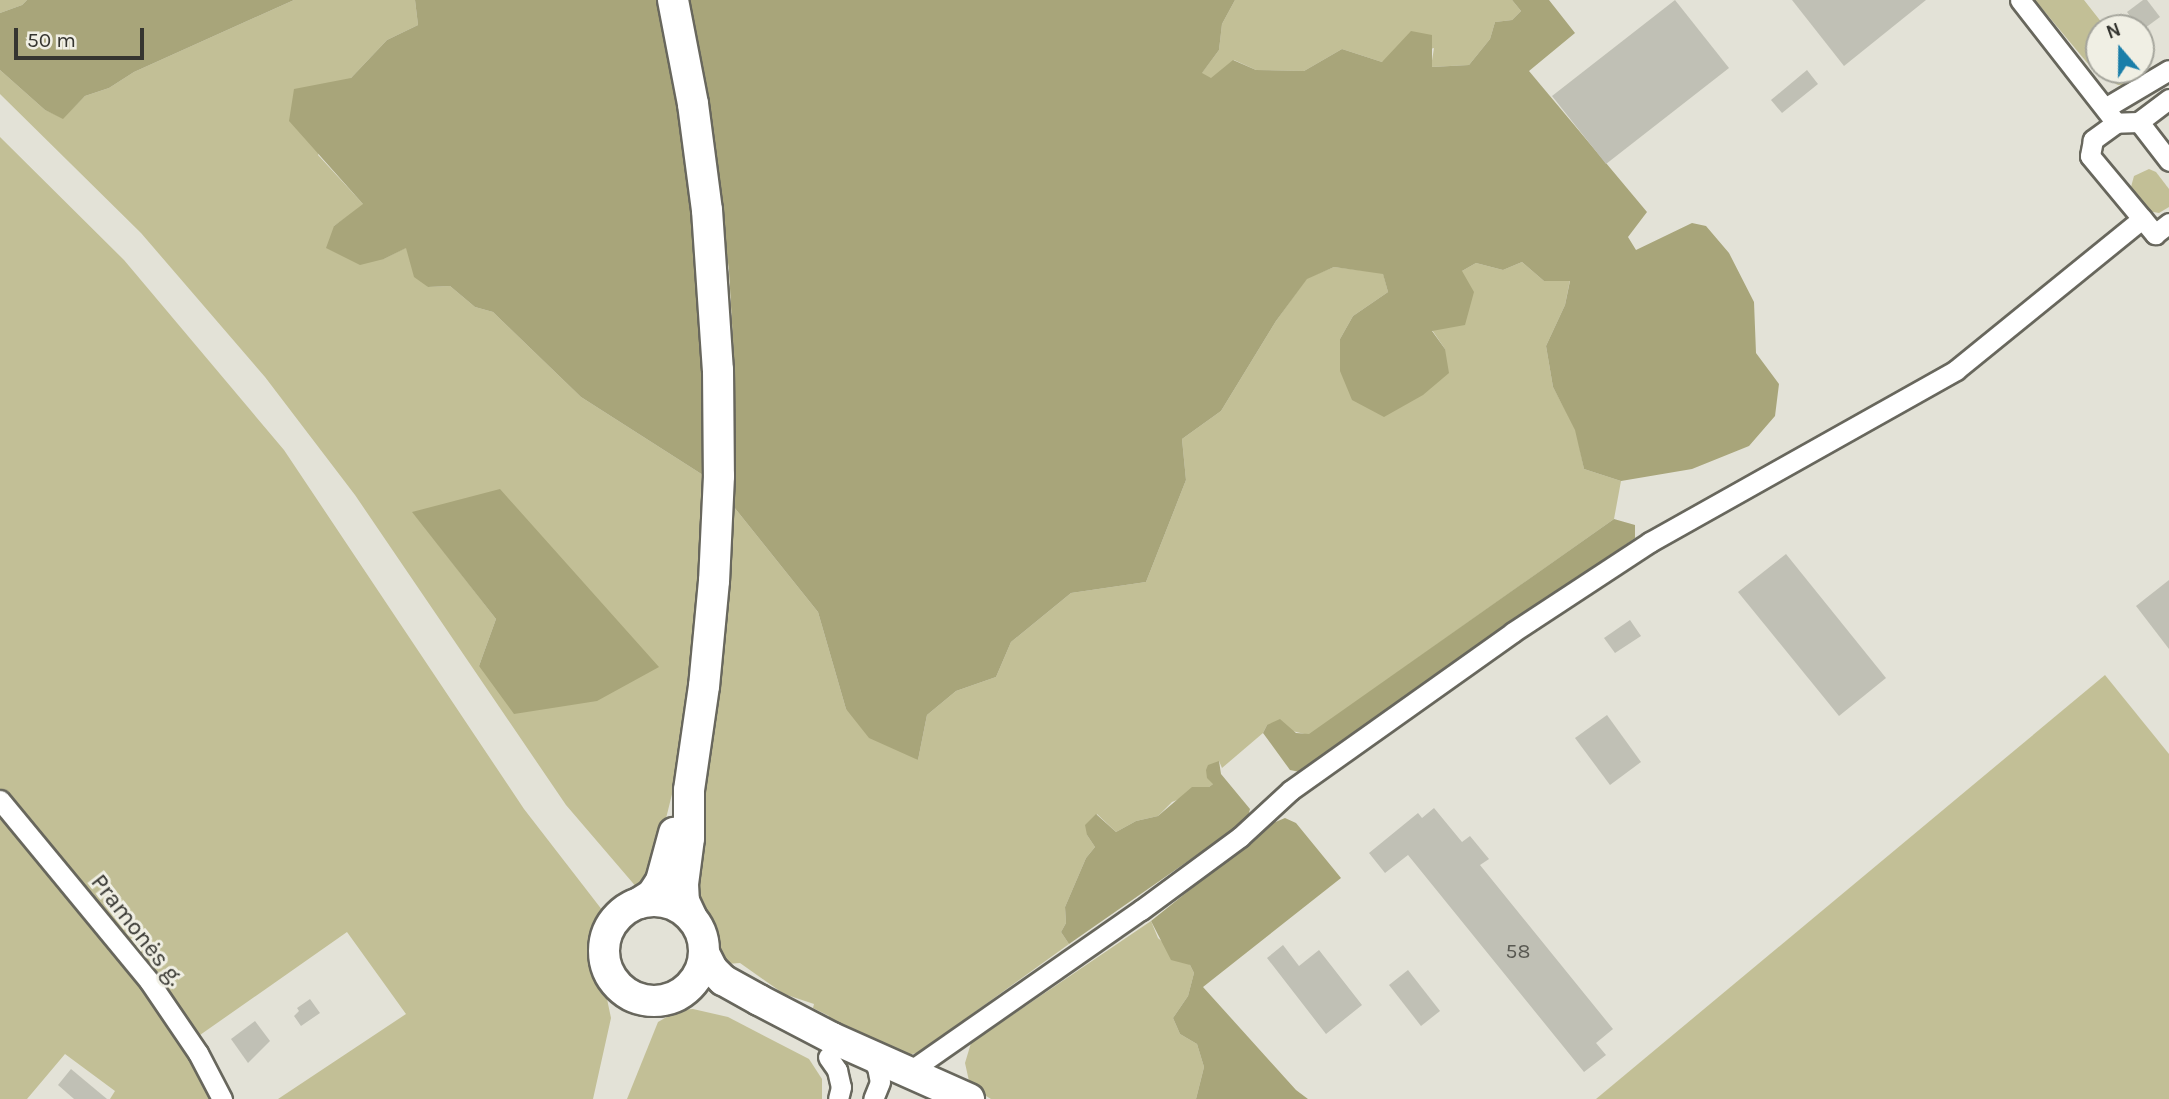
<!DOCTYPE html>
<html>
<head>
<meta charset="utf-8">
<style>
	body { margin:0 }
	#map { position:relative; width:2169px; height:1099px; overflow:hidden; background:#e3e2d7; font-family:Karla,sans-serif }
	div>[style] { position:absolute }
	.green>* { inset:0; background:#c2bf96 }
	.forest>* { inset:0; background:#a8a57a }
	.building>* { inset:0; background:#c0c0b5 }
	.roads { filter:drop-shadow(2px 0 #68675d) drop-shadow(-2px 0 #68675d) drop-shadow(0 2px #68675d) drop-shadow(0 -2px #68675d) }
	.minor>* { height:19px; margin:-9.5px; padding:0 9.5px; transform-origin:9.5px; border-radius:9.5px; background:#fff }
	.primary>* { height:30px; margin:-15px; padding:0 15px; transform-origin:15px; border-radius:15px; background:#fff }
	.primary>.ring { margin:-15px; padding:0; box-sizing:content-box; background:none; border:30px solid #fff; border-radius:50% }
	span { translate:-50% -50%; white-space:nowrap; text-align:center; line-height:1.15; -webkit-text-stroke:6px #f0efe4; paint-order:stroke }
	.number-label { font-size:21px; color:#585851 }
	.number-label span { -webkit-text-stroke-width:0 }
	.street-label { font-size:24px; color:#353530 }
	.north { position:absolute; left:2085px; top:14px; width:70px; height:70px; box-sizing:border-box; background:#f0efe4; border:2px solid #a5a59c; border-radius:50%; rotate:340deg; font-size:19px; font-weight:700; line-height:28px; text-align:center; color:#353530 }
	.north::after { content:''; display:block; margin:auto; width:24px; height:32px; background:#1a7ea9; clip-path:polygon(50% 0,100% 100%,50% 72%,0 100%) }
	.scale { position:absolute; left:14px; top:28px; width:130px; height:32px; box-sizing:border-box; border:4px solid #353530; border-top:0; padding-left:9px; font-size:21px; line-height:24px; white-space:nowrap; color:#353530; -webkit-text-stroke:5px #f0efe4; paint-order:stroke }
</style>
</head>
<body>
<div id="map">
	<div class="green">
		<div style="clip-path:polygon(0 0,27px 0,22px 5px,0 13px)"></div>
		<div style="clip-path:polygon(evenodd,294px 0,415px 0,418px 25px,387px 40px,351px 78px,318px 155px,364px 205px,334px 226px,384px 259px,407px 247px,428px 287px,450px 286px,475px 307px,493px 312px,581px 397px,703px 475px,698px 592px,675px 782px,654px 867px,638px 889px,566px 805px,355px 495px,265px 377px,141px 233px,0 94px,0 70px,45px 110px,63px 118px,85px 96px,109px 88px,134px 72px,294px 0,413px 512px,597px 701px,479px 666px,496px 619px,413px 512px)"></div>
		<div style="clip-path:polygon(1235px 0,1512px 0,1521px 11px,1512px 20px,1495px 22px,1490px 39px,1469px 65px,1431px 67px,1434px 48px,1382px 62px,1342px 49px,1304px 71px,1256px 70px,1234px 60px,1211px 79px,1201px 74px,1219px 50px,1222px 24px)"></div>
		<div style="clip-path:polygon(2035px 0,2084px 0,2106px 28px,2099px 28px,2099px 70px,2140px 70px,2145px 77px,2134px 85px,2118px 85px,2094px 71px)"></div>
		<div style="clip-path:polygon(0 137px,124px 260px,284px 450px,524px 809px,606px 915px,595px 936px,593px 949px,594px 962px,606px 994px,611px 1018px,593px 1099px,278px 1099px,406px 1014px,347px 932px,190px 1042px,222px 1099px,110px 1099px,115px 1091px,65px 1054px,27px 1099px,0 1099px)"></div>
		<div style="clip-path:polygon(2149px 169px,2156px 172px,2169px 189px,2169px 207px,2159px 213px,2148px 211px,2131px 187px,2134px 176px)"></div>
		<div style="clip-path:polygon(1522px 262px,1544px 281px,1570px 280px,1565px 305px,1546px 346px,1553px 387px,1576px 430px,1584px 469px,1621px 481px,1614px 519px,1309px 735px,1267px 725px,1263px 733px,1222px 768px,1219px 761px,1213px 784px,1209px 787px,1172px 802px,1158px 816px,1136px 821px,1116px 832px,1097px 814px,1087px 835px,1095px 847px,1086px 858px,1065px 907px,1066px 923px,1061px 932px,1069px 944px,918px 1053px,893px 1057px,829px 1020px,829px 1016px,813px 1008px,814px 1004px,784px 994px,740px 963px,726px 964px,717px 953px,699px 906px,694px 876px,723px 661px,734px 507px,818px 612px,846px 709px,918px 760px,927px 715px,956px 691px,996px 677px,1011px 642px,1071px 593px,1146px 582px,1186px 480px,1182px 439px,1221px 411px,1276px 321px,1307px 278px,1334px 267px,1383px 273px,1388px 292px,1353px 316px,1340px 339px,1340px 371px,1445px 349px,1432px 330px,1462px 271px,1476px 263px,1503px 270px)"></div>
		<div style="clip-path:polygon(2105px 675px,2169px 754px,2169px 1099px,1596px 1099px)"></div>
		<div style="clip-path:polygon(1151px 921px,1158px 938px,1190px 965px,1194px 973px,1188px 996px,1173px 1018px,1180px 1034px,1197px 1044px,1204px 1067px,1196px 1099px,991px 1099px,976px 1090px,969px 1081px,965px 1063px,971px 1043px)"></div>
		<div style="clip-path:polygon(693px 1009px,728px 1017px,809px 1059px,822px 1079px,822px 1099px,627px 1099px,658px 1022px,679px 1010px)"></div>
	</div>
	<div class="forest">
		<div style="clip-path:polygon(27px 0,294px 0,134px 72px,109px 88px,85px 96px,63px 119px,45px 110px,0 70px,0 13px,22px 5px)"></div>
		<div style="clip-path:polygon(415px 0,657px 0,679px 117px,697px 269px,702px 356px,703px 475px,581px 397px,493px 312px,475px 307px,450px 286px,428px 287px,414px 277px,406px 248px,384px 259px,360px 265px,326px 248px,334px 226px,363px 204px,289px 121px,294px 89px,351px 78px,387px 40px,418px 25px)"></div>
		<div style="clip-path:polygon(689px 0,1235px 0,1222px 24px,1219px 50px,1202px 73px,1211px 78px,1233px 60px,1256px 70px,1304px 71px,1342px 49px,1382px 62px,1411px 31px,1432px 35px,1432px 67px,1469px 65px,1490px 39px,1495px 22px,1512px 20px,1521px 11px,1512px 0,1549px 0,1575px 33px,1529px 71px,1647px 212px,1628px 237px,1636px 250px,1692px 223px,1706px 226px,1729px 253px,1754px 302px,1756px 353px,1779px 384px,1775px 416px,1749px 446px,1692px 469px,1621px 481px,1584px 469px,1575px 430px,1553px 387px,1546px 346px,1565px 305px,1570px 281px,1544px 281px,1522px 262px,1503px 270px,1476px 263px,1462px 271px,1474px 292px,1465px 325px,1432px 331px,1445px 349px,1449px 373px,1423px 395px,1384px 417px,1352px 400px,1340px 371px,1340px 339px,1353px 316px,1388px 292px,1383px 274px,1334px 267px,1307px 279px,1276px 321px,1221px 411px,1182px 439px,1186px 480px,1146px 582px,1071px 593px,1011px 642px,996px 677px,956px 691px,927px 715px,918px 760px,869px 738px,846px 709px,818px 612px,734px 507px,734px 358px,729px 271px,710px 112px)"></div>
		<div style="clip-path:polygon(500px 489px,659px 667px,597px 701px,514px 714px,479px 666px,496px 619px,412px 512px)"></div>
		<div style="clip-path:polygon(1614px 519px,1635px 525px,1635px 538px,1300px 772px,1290px 770px,1263px 733px,1267px 725px,1280px 719px,1296px 733px,1309px 734px)"></div>
		<div style="clip-path:polygon(1219px 761px,1221px 774px,1250px 809px,1247px 820px,1069px 944px,1061px 932px,1066px 923px,1065px 907px,1086px 858px,1095px 847px,1087px 835px,1085px 825px,1096px 814px,1116px 832px,1136px 821px,1158px 816px,1192px 787px,1209px 787px,1213px 784px,1207px 778px,1206px 770px,1208px 765px)"></div>
		<div style="clip-path:polygon(1285px 818px,1296px 823px,1341px 878px,1203px 987px,1296px 1090px,1308px 1099px,1196px 1099px,1204px 1067px,1197px 1044px,1180px 1034px,1173px 1018px,1188px 996px,1194px 973px,1190px 965px,1171px 960px,1151px 921px,1273px 823px)"></div>
	</div>
	<div class="building">
		<div style="clip-path:polygon(1675px 0,1729px 68px,1606px 164px,1552px 96px)"></div>
		<div style="clip-path:polygon(1792px 0,1926px 0,1844px 66px)"></div>
		<div style="clip-path:polygon(2143px 0,2147px 0,2160px 17px,2141px 31px,2127px 12px)"></div>
		<div style="clip-path:polygon(1807px 70px,1818px 84px,1782px 113px,1771px 100px)"></div>
		<div style="clip-path:polygon(1786px 554px,1886px 678px,1839px 716px,1738px 592px)"></div>
		<div style="clip-path:polygon(2169px 580px,2169px 649px,2136px 606px)"></div>
		<div style="clip-path:polygon(1630px 620px,1641px 636px,1615px 653px,1604px 638px)"></div>
		<div style="clip-path:polygon(1607px 715px,1641px 762px,1610px 785px,1575px 738px)"></div>
		<div style="clip-path:polygon(1434px 808px,1462px 842px,1470px 836px,1489px 859px,1480px 865px,1613px 1029px,1596px 1043px,1606px 1055px,1584px 1072px,1408px 855px,1385px 873px,1369px 853px,1418px 813px,1422px 818px)"></div>
		<div style="clip-path:polygon(1283px 945px,1299px 966px,1319px 950px,1362px 1005px,1326px 1034px,1267px 958px)"></div>
		<div style="clip-path:polygon(1408px 970px,1440px 1011px,1421px 1026px,1389px 985px)"></div>
		<div style="clip-path:polygon(310px 999px,320px 1013px,301px 1026px,294px 1016px,299px 1011px,297px 1008px)"></div>
		<div style="clip-path:polygon(255px 1021px,270px 1041px,248px 1063px,231px 1039px)"></div>
		<div style="clip-path:polygon(71px 1069px,107px 1099px,74px 1099px,58px 1085px)"></div>
	</div>
	<div class="roads">
		<div class="minor">
			<div style="left:2020px;top:0;width:156px;rotate:52deg"></div>
			<div style="left:2169px;top:99px;width:38px;rotate:143deg"></div>
			<div style="left:2139px;top:122px;width:23px;rotate:178deg"></div>
			<div style="left:2116px;top:123px;width:29px;rotate:144deg"></div>
			<div style="left:2093px;top:140px;width:16px;rotate:101deg"></div>
			<div style="left:2090px;top:156px;width:102px;rotate:50.2deg"></div>
			<div style="left:2155px;top:234px;width:18px;rotate:-38deg"></div>
			<div style="left:2105px;top:108px;width:74px;rotate:-30.7deg"></div>
			<div style="left:2139px;top:122px;width:49px;rotate:52.4deg"></div>
			<div style="left:0;top:800px;width:234px;rotate:50.5deg"></div>
			<div style="left:149px;top:981px;width:87px;rotate:55.8deg"></div>
			<div style="left:198px;top:1053px;width:52px;rotate:62.4deg"></div>
			<div style="left:869px;top:1056px;width:14px;rotate:54deg"></div>
			<div style="left:877px;top:1067px;width:15px;rotate:79deg"></div>
			<div style="left:880px;top:1082px;width:18px;rotate:112deg"></div>
			<div style="left:828px;top:1057px;width:16px;rotate:55deg"></div>
			<div style="left:837px;top:1070px;width:17px;rotate:77deg"></div>
			<div style="left:841px;top:1087px;width:12px;rotate:104deg"></div>
			<div style="left:907px;top:1073px;width:285px;rotate:-34.9deg"></div>
			<div style="left:1141px;top:910px;width:123px;rotate:-36.4deg"></div>
			<div style="left:1240px;top:837px;width:69px;rotate:-42.7deg"></div>
			<div style="left:1291px;top:790px;width:272px;rotate:-35.4deg"></div>
			<div style="left:1513px;top:632px;width:164px;rotate:-33.3deg"></div>
			<div style="left:1650px;top:542px;width:351px;rotate:-29.3deg"></div>
			<div style="left:1956px;top:370px;width:240px;rotate:-39.1deg"></div>
		</div>
		<div class="primary">
			<div style="left:673px;top:0;width:106px;rotate:79.1deg"></div>
			<div style="left:693px;top:104px;width:107px;rotate:82.5deg"></div>
			<div style="left:707px;top:210px;width:160px;rotate:86.1deg"></div>
			<div style="left:718px;top:370px;width:106px;rotate:89.5deg"></div>
			<div style="left:719px;top:476px;width:105px;rotate:92.7deg"></div>
			<div style="left:714px;top:581px;width:105px;rotate:95.4deg"></div>
			<div style="left:704px;top:686px;width:105px;rotate:98.2deg"></div>
			<div style="left:689px;top:790px;width:48px;rotate:90deg"></div>
			<div style="left:689px;top:838px;width:46px;rotate:97.4deg"></div>
			<div style="left:683px;top:884px;width:17px;rotate:87deg"></div>
			<div style="left:684px;top:901px;width:17px;rotate:65deg"></div>
			<div class="ring" style="left:604px;top:901px;width:70px;height:70px"></div>
			<div style="left:639px;top:903px;width:15px;rotate:-32deg"></div>
			<div style="left:652px;top:895px;width:17px;rotate:-57deg"></div>
			<div style="left:661px;top:881px;width:50px;rotate:-74.8deg"></div>
			<div style="left:705px;top:955px;width:16px;rotate:63deg"></div>
			<div style="left:712px;top:969px;width:16px;rotate:45deg"></div>
			<div style="left:723px;top:980px;width:41px;rotate:29.1deg"></div>
			<div style="left:759px;top:1000px;width:82px;rotate:27.5deg"></div>
			<div style="left:832px;top:1038px;width:150px;rotate:24deg"></div>
		</div>
	</div>
	<div class="number-label">
		<span style="left:1518px;top:951px">58</span>
	</div>
	<div class="street-label">
		<span style="left:137px;top:930px;rotate:52deg">Pramonės g.</span>
	</div>
	<div class="north">N</div>
	<div class="scale">50 m</div>
</div>
</body>
</html>
